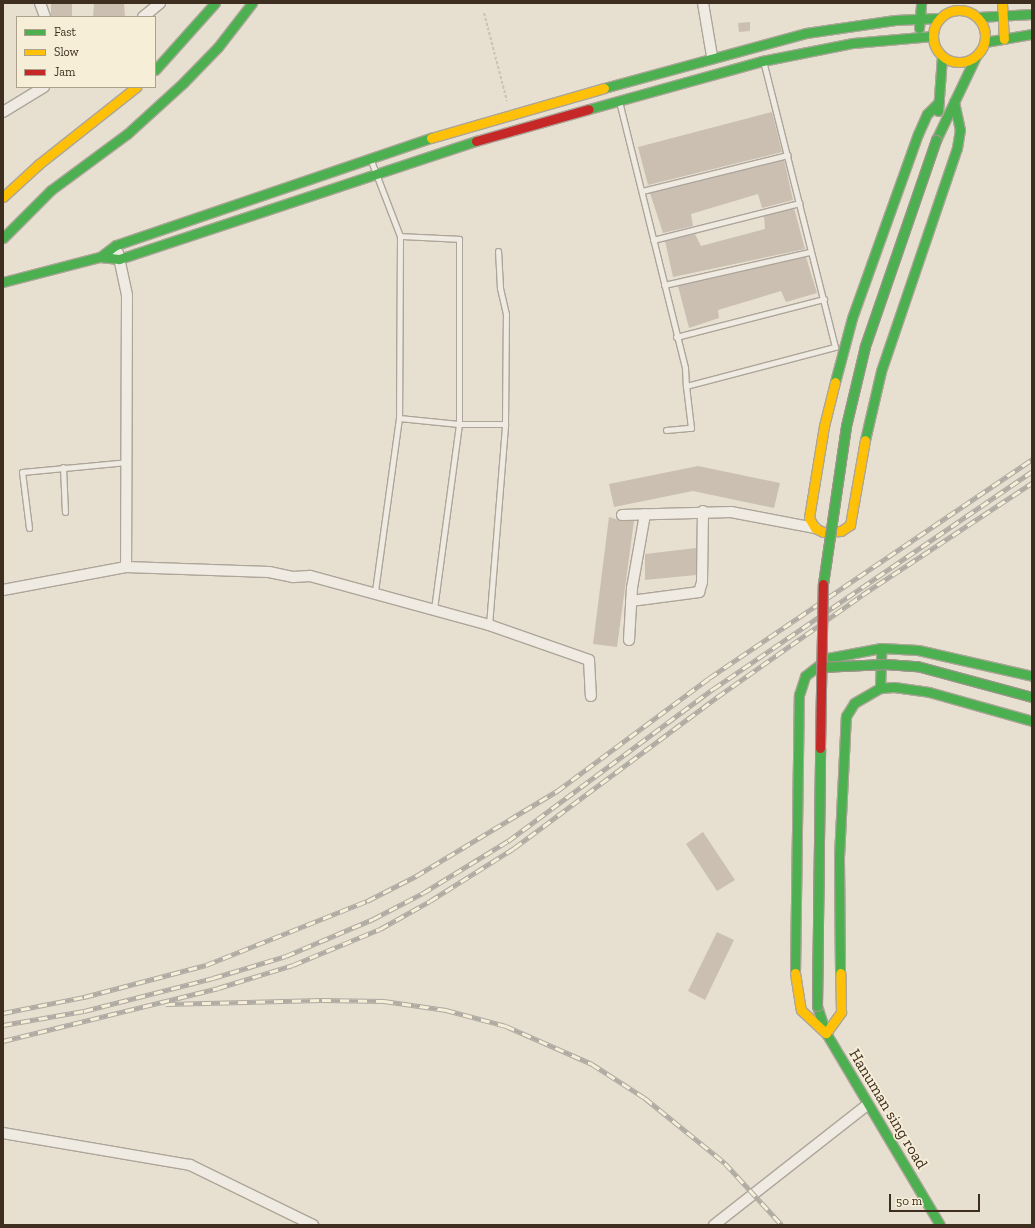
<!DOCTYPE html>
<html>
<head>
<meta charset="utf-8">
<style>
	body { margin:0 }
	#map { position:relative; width:1035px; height:1228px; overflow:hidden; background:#e7e0d1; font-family:"Zilla Slab",serif }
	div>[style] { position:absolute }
	.building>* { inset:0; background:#cbbfb2 }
	.path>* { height:2px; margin-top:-1px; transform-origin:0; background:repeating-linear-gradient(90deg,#c8c2b9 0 3px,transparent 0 5px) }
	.roads { filter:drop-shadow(1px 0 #ada599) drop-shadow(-1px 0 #ada599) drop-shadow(0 1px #ada599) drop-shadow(0 -1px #ada599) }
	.lane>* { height:5px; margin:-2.5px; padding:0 2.5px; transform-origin:2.5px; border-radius:2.5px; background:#efebe3 }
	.street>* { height:10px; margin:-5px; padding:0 5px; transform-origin:5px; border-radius:5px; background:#efebe3 }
	.fast>* { height:9px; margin:-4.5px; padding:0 4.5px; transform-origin:4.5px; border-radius:4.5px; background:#4caf50 }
	.slow>* { height:9px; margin:-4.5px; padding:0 4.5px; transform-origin:4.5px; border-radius:4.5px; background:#ffc107 }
	.slow>.ring { margin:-4.5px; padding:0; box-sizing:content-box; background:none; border:9px solid #ffc107; border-radius:50% }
	.jam>* { height:9px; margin:-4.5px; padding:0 4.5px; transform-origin:4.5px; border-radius:4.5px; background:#c62828 }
	.rail>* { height:4.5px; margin-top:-2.25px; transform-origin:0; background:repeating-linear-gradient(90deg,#f7eed8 0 9px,#afaaa2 0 18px); box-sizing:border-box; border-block:1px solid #afaaa2 }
	.bridges { filter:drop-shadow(1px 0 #9c958a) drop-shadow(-1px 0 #9c958a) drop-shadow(0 1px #9c958a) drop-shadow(0 -1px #9c958a) }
	.fast-bridge>* { height:9px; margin:-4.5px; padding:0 4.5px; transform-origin:4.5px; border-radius:4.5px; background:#4caf50 }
	.jam-bridge>* { height:9px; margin:-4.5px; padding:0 4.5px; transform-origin:4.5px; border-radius:4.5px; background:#c62828 }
	span { translate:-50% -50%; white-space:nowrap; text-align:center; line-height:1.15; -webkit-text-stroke:3.5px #f7eed8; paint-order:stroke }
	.street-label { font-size:16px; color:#3d2e20 }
	.frame { position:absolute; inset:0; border:4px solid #3d2e20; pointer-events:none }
	.legend { position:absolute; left:16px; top:16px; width:140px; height:72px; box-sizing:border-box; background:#f7eed8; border:1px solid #ada18e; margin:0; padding:5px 7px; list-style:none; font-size:12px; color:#3d2e20 }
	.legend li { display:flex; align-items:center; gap:8px; height:20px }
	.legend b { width:20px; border:1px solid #ada18e }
	.scale { position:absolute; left:889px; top:1194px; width:91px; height:18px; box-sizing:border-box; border:2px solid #3d2e20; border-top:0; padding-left:5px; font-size:12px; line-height:14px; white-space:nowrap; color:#3d2e20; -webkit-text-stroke:3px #f7eed8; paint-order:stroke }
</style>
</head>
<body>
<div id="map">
	<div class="building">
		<div style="clip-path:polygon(51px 3px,72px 3px,72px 17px,51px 17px)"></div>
		<div style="clip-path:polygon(94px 3px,124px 3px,125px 17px,93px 17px)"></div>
		<div style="clip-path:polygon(750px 22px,750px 31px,739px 32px,738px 23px)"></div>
		<div style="clip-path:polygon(772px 112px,782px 152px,648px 185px,638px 147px)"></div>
		<div style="clip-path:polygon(784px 160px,793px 200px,762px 208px,758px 194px,691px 214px,693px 226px,663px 233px,650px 193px)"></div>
		<div style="clip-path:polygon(794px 208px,805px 249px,673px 277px,665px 241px,695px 234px,701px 246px,765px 229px,764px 216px)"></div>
		<div style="clip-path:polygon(806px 257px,817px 293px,786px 302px,781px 291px,718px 310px,719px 318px,689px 328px,678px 286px)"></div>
		<div style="clip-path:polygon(698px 466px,780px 483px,774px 508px,693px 491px,614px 507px,609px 484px)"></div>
		<div style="clip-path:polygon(609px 517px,622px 521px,634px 521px,617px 647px,593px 644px)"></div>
		<div style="clip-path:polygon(696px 548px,696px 575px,645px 580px,645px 554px)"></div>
		<div style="clip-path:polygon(703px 832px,735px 880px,717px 891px,686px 844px)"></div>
		<div style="clip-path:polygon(717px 932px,734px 940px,705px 1000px,688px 991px)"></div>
	</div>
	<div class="path">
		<div style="left:484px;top:13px;width:91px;rotate:75.4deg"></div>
	</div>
	<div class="roads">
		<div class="lane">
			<div style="left:619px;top:101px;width:275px;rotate:76.1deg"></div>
			<div style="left:685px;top:368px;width:18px;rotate:87deg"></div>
			<div style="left:686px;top:386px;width:154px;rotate:-14.7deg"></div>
			<div style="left:835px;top:347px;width:295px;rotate:-104.1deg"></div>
			<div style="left:370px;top:158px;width:84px;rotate:69deg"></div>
			<div style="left:400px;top:236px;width:182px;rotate:90.3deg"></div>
			<div style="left:399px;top:418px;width:176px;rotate:97.9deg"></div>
			<div style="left:642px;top:191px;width:150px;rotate:-13.9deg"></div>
			<div style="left:400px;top:236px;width:59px;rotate:2.9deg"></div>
			<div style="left:459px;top:239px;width:185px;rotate:90deg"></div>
			<div style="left:459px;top:424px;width:188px;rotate:97.7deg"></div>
			<div style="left:653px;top:240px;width:151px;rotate:-14.2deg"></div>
			<div style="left:664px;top:285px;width:149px;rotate:-12.8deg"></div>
			<div style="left:676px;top:337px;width:153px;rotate:-14.4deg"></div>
			<div style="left:399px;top:418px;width:60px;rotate:5.7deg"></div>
			<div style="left:459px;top:424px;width:46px"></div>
			<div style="left:666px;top:430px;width:25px;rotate:-5deg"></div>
			<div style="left:691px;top:428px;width:42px;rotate:-96.8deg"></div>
			<div style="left:63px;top:467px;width:45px;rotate:87.5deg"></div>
			<div style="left:29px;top:528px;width:56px;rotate:-97.1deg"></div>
			<div style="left:22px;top:472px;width:105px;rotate:-5.4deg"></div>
			<div style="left:489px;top:625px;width:202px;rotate:-85.4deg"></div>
			<div style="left:505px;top:424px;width:110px;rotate:-89.5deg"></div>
			<div style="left:506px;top:314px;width:27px;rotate:-103deg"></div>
			<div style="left:500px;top:288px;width:37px;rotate:-93deg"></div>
		</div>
		<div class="street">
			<div style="left:40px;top:3px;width:15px;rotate:70deg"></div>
			<div style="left:703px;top:3px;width:54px;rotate:80.4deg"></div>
			<div style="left:143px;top:17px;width:22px;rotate:-39deg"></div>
			<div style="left:3px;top:112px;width:48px;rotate:-31.4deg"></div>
			<div style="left:118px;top:253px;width:43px;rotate:77.9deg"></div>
			<div style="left:127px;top:295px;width:272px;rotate:90.2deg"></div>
			<div style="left:622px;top:515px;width:109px;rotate:-1.6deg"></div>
			<div style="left:731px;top:512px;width:86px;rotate:10.8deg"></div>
			<div style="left:3px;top:590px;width:125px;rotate:-10.6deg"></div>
			<div style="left:126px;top:567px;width:143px;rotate:2deg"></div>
			<div style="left:269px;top:572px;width:25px;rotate:12deg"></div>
			<div style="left:293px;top:577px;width:17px;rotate:-3deg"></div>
			<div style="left:310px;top:576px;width:186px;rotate:15.3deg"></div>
			<div style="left:489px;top:625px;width:106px;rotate:19.3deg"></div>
			<div style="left:589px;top:660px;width:36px;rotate:87deg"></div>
			<div style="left:631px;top:601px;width:69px;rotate:-7.5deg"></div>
			<div style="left:699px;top:592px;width:10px;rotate:-73deg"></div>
			<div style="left:702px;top:582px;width:71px;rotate:-89.2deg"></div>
			<div style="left:629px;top:640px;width:52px;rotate:-86.7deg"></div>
			<div style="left:632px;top:588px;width:75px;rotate:-80deg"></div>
			<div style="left:3px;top:1133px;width:190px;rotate:9.7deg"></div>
			<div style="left:190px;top:1165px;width:137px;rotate:26deg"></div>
			<div style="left:714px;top:1225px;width:194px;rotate:-38.1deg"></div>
		</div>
		<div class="fast">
			<div style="left:978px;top:17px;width:54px;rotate:-3.2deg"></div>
			<div style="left:919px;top:28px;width:25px;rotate:-85deg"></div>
			<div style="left:985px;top:42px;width:48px;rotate:-9.7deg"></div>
			<div style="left:155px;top:70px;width:90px;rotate:-48.2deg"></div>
			<div style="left:604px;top:88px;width:209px;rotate:-15.2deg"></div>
			<div style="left:806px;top:33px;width:90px;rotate:-8.3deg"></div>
			<div style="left:895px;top:20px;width:44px;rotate:-2.6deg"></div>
			<div style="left:589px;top:109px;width:180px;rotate:-15.5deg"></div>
			<div style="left:762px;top:61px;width:93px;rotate:-11.2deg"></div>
			<div style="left:853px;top:43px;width:80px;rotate:-5deg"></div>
			<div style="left:938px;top:111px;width:55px;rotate:-85.8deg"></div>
			<div style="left:936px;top:140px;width:93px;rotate:-64.5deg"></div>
			<div style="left:3px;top:238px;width:68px;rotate:-45deg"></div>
			<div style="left:51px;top:190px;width:94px;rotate:-36.4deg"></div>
			<div style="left:127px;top:134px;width:76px;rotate:-42.3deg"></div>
			<div style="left:183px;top:83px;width:50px;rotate:-45.8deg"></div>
			<div style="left:218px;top:47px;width:56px;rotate:-52.3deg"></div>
			<div style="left:100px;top:257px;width:20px;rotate:-37deg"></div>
			<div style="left:116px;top:245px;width:333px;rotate:-18.8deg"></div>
			<div style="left:3px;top:282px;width:100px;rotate:-14.5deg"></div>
			<div style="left:100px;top:257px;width:19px;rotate:6deg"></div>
			<div style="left:119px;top:259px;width:376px;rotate:-18.3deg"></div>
			<div style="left:835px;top:382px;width:66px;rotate:-75.1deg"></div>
			<div style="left:852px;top:318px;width:195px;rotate:-70.3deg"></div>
			<div style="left:918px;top:134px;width:22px;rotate:-66deg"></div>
			<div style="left:927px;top:114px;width:17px;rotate:-45deg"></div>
			<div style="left:865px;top:440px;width:71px;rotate:-76.9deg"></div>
			<div style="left:881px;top:371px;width:236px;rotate:-71.2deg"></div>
			<div style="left:957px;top:148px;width:18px;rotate:-81deg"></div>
			<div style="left:960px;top:130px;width:29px;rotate:-102deg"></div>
			<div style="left:880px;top:688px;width:36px;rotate:-88deg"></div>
			<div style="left:795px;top:973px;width:278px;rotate:-89.2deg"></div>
			<div style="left:799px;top:695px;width:20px;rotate:-72deg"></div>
			<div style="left:805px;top:676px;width:29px;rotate:-38deg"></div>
			<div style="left:828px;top:658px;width:54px;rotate:-10.7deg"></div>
			<div style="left:881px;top:648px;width:37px;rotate:3deg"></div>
			<div style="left:918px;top:650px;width:117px;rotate:12.8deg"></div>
			<div style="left:840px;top:973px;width:116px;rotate:-90.5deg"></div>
			<div style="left:839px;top:857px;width:141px;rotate:-87.2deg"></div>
			<div style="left:846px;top:716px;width:15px;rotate:-58deg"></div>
			<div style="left:854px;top:703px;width:30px;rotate:-30deg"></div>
			<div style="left:880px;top:688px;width:14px;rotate:-4deg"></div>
			<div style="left:894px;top:687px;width:35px;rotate:8deg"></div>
			<div style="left:929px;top:692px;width:107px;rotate:15.7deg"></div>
			<div style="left:817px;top:1006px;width:28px;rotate:72deg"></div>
			<div style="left:826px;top:1033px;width:223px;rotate:59.3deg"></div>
		</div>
		<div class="slow">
			<div style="left:1002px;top:3px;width:36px;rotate:87deg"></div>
			<div class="ring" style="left:933px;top:10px;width:43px;height:43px"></div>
			<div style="left:431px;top:138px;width:180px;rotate:-16.1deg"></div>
			<div style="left:3px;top:197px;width:49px;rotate:-42.5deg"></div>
			<div style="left:39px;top:164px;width:124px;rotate:-38.4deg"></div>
			<div style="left:835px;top:382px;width:45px;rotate:104deg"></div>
			<div style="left:824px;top:426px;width:93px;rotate:99.3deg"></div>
			<div style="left:809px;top:518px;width:12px;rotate:59deg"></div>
			<div style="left:815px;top:528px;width:9px;rotate:27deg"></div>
			<div style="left:823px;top:532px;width:18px;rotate:-3deg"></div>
			<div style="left:841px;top:531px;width:11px;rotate:-34deg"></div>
			<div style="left:850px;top:525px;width:86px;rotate:-80deg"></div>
			<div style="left:795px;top:973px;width:37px;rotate:81deg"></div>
			<div style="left:801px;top:1010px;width:34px;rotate:43deg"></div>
			<div style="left:826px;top:1033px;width:26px;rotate:-54deg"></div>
			<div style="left:841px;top:1012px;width:39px;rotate:-91deg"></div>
		</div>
		<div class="jam">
			<div style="left:476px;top:141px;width:117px;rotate:-15.8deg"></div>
		</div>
	</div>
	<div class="rail">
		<div style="left:166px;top:1004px;width:156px;rotate:-1.5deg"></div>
		<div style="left:322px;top:1000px;width:62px;rotate:0.9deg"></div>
		<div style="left:384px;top:1001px;width:63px;rotate:8.3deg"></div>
		<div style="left:446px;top:1010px;width:62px;rotate:14.9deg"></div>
		<div style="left:506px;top:1026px;width:94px;rotate:23.8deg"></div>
		<div style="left:592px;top:1064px;width:63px;rotate:32.7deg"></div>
		<div style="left:645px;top:1098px;width:103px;rotate:39.1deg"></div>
		<div style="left:725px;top:1163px;width:84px;rotate:47.4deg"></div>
		<div style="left:3px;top:1013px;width:83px;rotate:-11.2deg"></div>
		<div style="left:84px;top:997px;width:126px;rotate:-14.7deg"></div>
		<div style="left:206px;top:965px;width:173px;rotate:-21.7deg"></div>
		<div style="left:367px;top:901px;width:55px;rotate:-27deg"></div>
		<div style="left:416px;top:876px;width:165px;rotate:-31.1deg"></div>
		<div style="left:557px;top:791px;width:189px;rotate:-36.6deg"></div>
		<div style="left:709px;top:678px;width:390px;rotate:-34.1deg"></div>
		<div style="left:3px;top:1025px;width:82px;rotate:-9.8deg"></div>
		<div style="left:84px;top:1011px;width:133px;rotate:-14.3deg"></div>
		<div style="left:213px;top:978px;width:76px;rotate:-16.8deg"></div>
		<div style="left:286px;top:956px;width:95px;rotate:-23deg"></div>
		<div style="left:373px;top:919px;width:56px;rotate:-27.5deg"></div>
		<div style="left:423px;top:893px;width:100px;rotate:-31.5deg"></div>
		<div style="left:508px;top:841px;width:255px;rotate:-36.6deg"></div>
		<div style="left:713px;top:689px;width:386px;rotate:-34.3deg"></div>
		<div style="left:3px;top:1041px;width:221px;rotate:-13.8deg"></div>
		<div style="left:218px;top:988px;width:78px;rotate:-17deg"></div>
		<div style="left:293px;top:965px;width:94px;rotate:-22.5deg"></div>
		<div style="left:380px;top:929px;width:57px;rotate:-29.2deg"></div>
		<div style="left:430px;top:901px;width:99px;rotate:-32.2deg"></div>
		<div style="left:514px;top:848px;width:253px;rotate:-36.6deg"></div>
		<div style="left:717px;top:697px;width:177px;rotate:-35.1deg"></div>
		<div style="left:862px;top:595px;width:204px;rotate:-33.4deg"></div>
	</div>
	<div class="bridges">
		<div class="fast-bridge">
			<div style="left:823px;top:584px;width:160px;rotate:-81.7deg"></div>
			<div style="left:846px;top:426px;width:82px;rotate:-76.6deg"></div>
			<div style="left:865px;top:346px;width:218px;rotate:-71deg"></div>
			<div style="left:821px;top:667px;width:64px;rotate:-2.7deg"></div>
			<div style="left:885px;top:664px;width:32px;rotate:4deg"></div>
			<div style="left:917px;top:666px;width:119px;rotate:15.1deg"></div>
			<div style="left:817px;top:1006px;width:258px;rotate:-89.3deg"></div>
		</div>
		<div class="jam-bridge">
			<div style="left:820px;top:748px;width:164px;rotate:-89deg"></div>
		</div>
	</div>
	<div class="street-label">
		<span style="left:888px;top:1109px;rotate:59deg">Hanuman sing road</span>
	</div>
	<div class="frame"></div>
	<ul class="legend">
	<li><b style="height:5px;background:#4caf50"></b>Fast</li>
	<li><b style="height:5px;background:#ffc107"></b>Slow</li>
	<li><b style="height:5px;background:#c62828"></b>Jam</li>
	</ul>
	<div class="scale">50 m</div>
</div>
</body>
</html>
